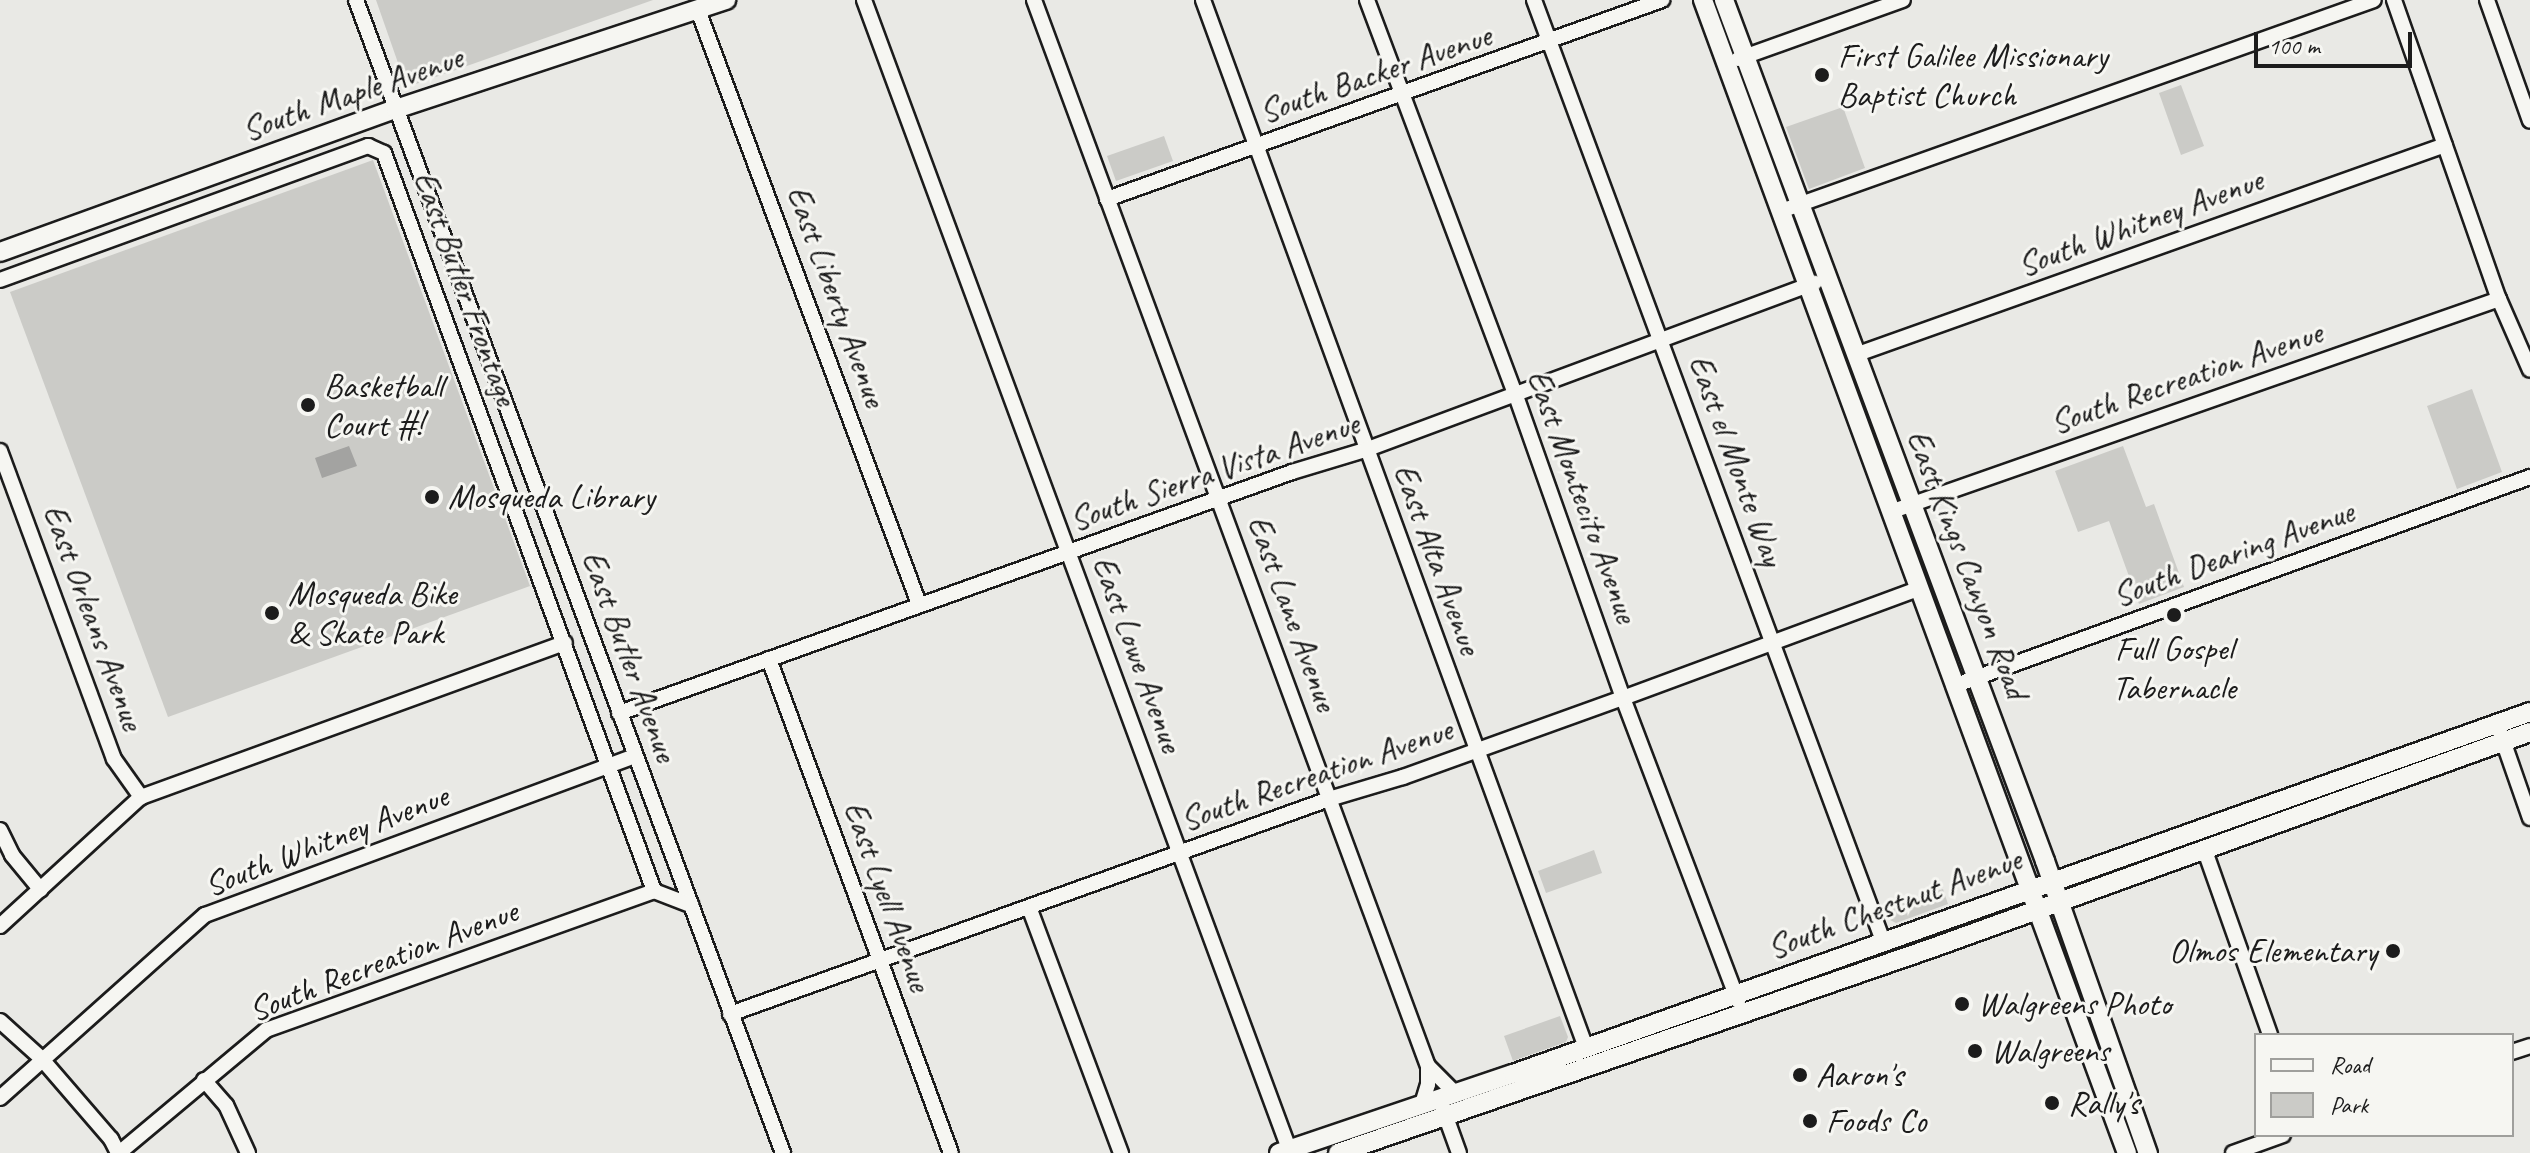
<!DOCTYPE html>
<html>
<head>
<meta charset="utf-8">
<style>
	body { margin:0 }
	#map { position:relative; width:2530px; height:1153px; overflow:hidden; background:#e9e9e5; font-family:Caveat,sans-serif }
	div>[style] { position:absolute }
	.green>* { inset:0; background:#cbcbc7 }
	.water>* { inset:0; background:#a3a3a1 }
	.roads { filter:drop-shadow(2px 0 #1c1c1c) drop-shadow(-2px 0 #1c1c1c) drop-shadow(0 2px #1c1c1c) drop-shadow(0 -2px #1c1c1c) }
	.minor>* { height:14px; margin:-7px; padding:0 7px; transform-origin:7px; border-radius:7px; background:#f6f6f2 }
	.major>* { height:18px; margin:-9px; padding:0 9px; transform-origin:9px; border-radius:9px; background:#f6f6f2 }
	.dots>* { width:22px; height:22px; translate:-50% -50%; box-sizing:border-box; border:4px solid #f6f6f2; border-radius:50% }
	span { translate:-50% -50%; white-space:nowrap; text-align:center; line-height:1.15; -webkit-text-stroke:6px #f6f6f2; paint-order:stroke }
	.poi-label { font-size:34px; color:#1c1c1c }
	.left { translate:0 -50%; text-align:left }
	.right { translate:-100% -50%; text-align:right }
	.street-label { font-size:34px; color:#1c1c1c }
	.legend { position:absolute; left:2254px; top:1033px; width:260px; height:104px; box-sizing:border-box; background:#f6f6f2; border:2px solid #9f9f9c; margin:0; padding:10px 14px; list-style:none; font-size:24px; color:#1c1c1c }
	.legend li { display:flex; align-items:center; gap:16px; height:40px }
	.legend b { width:40px; border:2px solid #9f9f9c }
	.scale { position:absolute; left:2254px; top:32px; width:158px; height:36px; box-sizing:border-box; border:4px solid #1c1c1c; border-top:0; padding-left:10px; font-size:24px; line-height:28px; white-space:nowrap; color:#1c1c1c; -webkit-text-stroke:6px #f6f6f2; paint-order:stroke }
</style>
</head>
<body>
<div id="map">
	<div class="green">
		<div style="clip-path:polygon(376px 0,653px 0,413px 85px,404px 80px)"></div>
		<div style="clip-path:polygon(2181px 85px,2204px 146px,2181px 155px,2159px 93px)"></div>
		<div style="clip-path:polygon(1843px 107px,1865px 168px,1809px 189px,1786px 127px)"></div>
		<div style="clip-path:polygon(1164px 136px,1173px 161px,1116px 181px,1107px 156px)"></div>
		<div style="clip-path:polygon(373px 160px,530px 586px,168px 717px,10px 292px)"></div>
		<div style="clip-path:polygon(2472px 389px,2502px 472px,2457px 489px,2427px 406px)"></div>
		<div style="clip-path:polygon(2123px 446px,2146px 507px,2154px 504px,2184px 587px,2139px 604px,2109px 521px,2078px 532px,2055px 471px)"></div>
		<div style="clip-path:polygon(1594px 850px,1602px 873px,1546px 893px,1538px 871px)"></div>
		<div style="clip-path:polygon(1943px 889px,1948px 904px,1896px 923px,1890px 920px,1886px 909px)"></div>
		<div style="clip-path:polygon(1560px 1016px,1568px 1037px,1566px 1042px,1513px 1061px,1504px 1036px)"></div>
	</div>
	<div class="water">
		<div style="clip-path:polygon(349px 446px,357px 466px,322px 478px,315px 458px)"></div>
	</div>
	<div class="roads">
		<div class="minor">
			<div style="left:356px;top:0;width:1230px;rotate:69.68deg"></div>
			<div style="left:864px;top:0;width:1225px;rotate:69.7deg"></div>
			<div style="left:1034px;top:0;width:1136px;rotate:69.72deg"></div>
			<div style="left:1428px;top:1066px;width:38px;rotate:45deg"></div>
			<div style="left:1203px;top:0;width:1116px;rotate:69.92deg"></div>
			<div style="left:1367px;top:0;width:420px;rotate:69.4deg"></div>
			<div style="left:1515px;top:393px;width:324px;rotate:70.5deg"></div>
			<div style="left:1623px;top:698px;width:324px;rotate:69.2deg"></div>
			<div style="left:1534px;top:0;width:1004px;rotate:69.65deg"></div>
			<div style="left:2394px;top:0;width:317px;rotate:70.7deg"></div>
			<div style="left:2499px;top:299px;width:77px;rotate:66.4deg"></div>
			<div style="left:2487px;top:0;width:128px;rotate:70.4deg"></div>
			<div style="left:698px;top:10px;width:634px;rotate:69.59deg"></div>
			<div style="left:1738px;top:59px;width:175px;rotate:-19.7deg"></div>
			<div style="left:1107px;top:199px;width:590px;rotate:-19.73deg"></div>
			<div style="left:1781px;top:211px;width:629px;rotate:-19.59deg"></div>
			<div style="left:0;top:280px;width:392px;rotate:-20deg"></div>
			<div style="left:368px;top:146px;width:17px;rotate:24deg"></div>
			<div style="left:384px;top:153px;width:786px;rotate:69.9deg"></div>
			<div style="left:1855px;top:355px;width:626px;rotate:-19.59deg"></div>
			<div style="left:0;top:451px;width:328px;rotate:69.7deg"></div>
			<div style="left:114px;top:759px;width:47px;rotate:54.6deg"></div>
			<div style="left:1893px;top:511px;width:642px;rotate:-19.28deg"></div>
			<div style="left:769px;top:659px;width:526px;rotate:69.78deg"></div>
			<div style="left:1956px;top:685px;width:611px;rotate:-19.92deg"></div>
			<div style="left:619px;top:713px;width:715px;rotate:-19.7deg"></div>
			<div style="left:1292px;top:472px;width:76px;rotate:-16.8deg"></div>
			<div style="left:1365px;top:450px;width:480px;rotate:-20.4deg"></div>
			<div style="left:2500px;top:732px;width:91px;rotate:70.8deg"></div>
			<div style="left:0;top:830px;width:28px;rotate:64deg"></div>
			<div style="left:12px;top:855px;width:45px;rotate:50.4deg"></div>
			<div style="left:2205px;top:851px;width:195px;rotate:70.5deg"></div>
			<div style="left:654px;top:891px;width:40px;rotate:21deg"></div>
			<div style="left:1029px;top:907px;width:263px;rotate:69.5deg"></div>
			<div style="left:0;top:926px;width:191px;rotate:-42.5deg"></div>
			<div style="left:141px;top:797px;width:451px;rotate:-20deg"></div>
			<div style="left:730px;top:1014px;width:636px;rotate:-19.74deg"></div>
			<div style="left:1329px;top:799px;width:77px;rotate:-16.6deg"></div>
			<div style="left:1403px;top:777px;width:234px;rotate:-19.8deg"></div>
			<div style="left:1623px;top:698px;width:317px;rotate:-20.3deg"></div>
			<div style="left:0;top:1021px;width:55px;rotate:42.1deg"></div>
			<div style="left:41px;top:1058px;width:107px;rotate:49.2deg"></div>
			<div style="left:111px;top:1139px;width:16px;rotate:63deg"></div>
			<div style="left:2512px;top:1052px;width:19px;rotate:-18deg"></div>
			<div style="left:204px;top:1080px;width:33px;rotate:49deg"></div>
			<div style="left:226px;top:1105px;width:53px;rotate:65.4deg"></div>
			<div style="left:0;top:1098px;width:275px;rotate:-41.8deg"></div>
			<div style="left:205px;top:915px;width:458px;rotate:-20.3deg"></div>
			<div style="left:1422px;top:1104px;width:21px;rotate:-73deg"></div>
			<div style="left:1428px;top:1084px;width:18px;rotate:-90deg"></div>
			<div style="left:1442px;top:1106px;width:50px;rotate:70.1deg"></div>
			<div style="left:119px;top:1153px;width:192px;rotate:-39.9deg"></div>
			<div style="left:266px;top:1030px;width:412px;rotate:-19.7deg"></div>
			<div style="left:2233px;top:1153px;width:53px;rotate:-19.8deg"></div>
		</div>
		<div class="major">
			<div style="left:1703px;top:0;width:1228px;rotate:69.81deg"></div>
			<div style="left:1724px;top:0;width:919px;rotate:69.55deg"></div>
			<div style="left:2045px;top:861px;width:310px;rotate:70.6deg"></div>
			<div style="left:0;top:252px;width:421px;rotate:-19.9deg"></div>
			<div style="left:396px;top:109px;width:348px;rotate:-18.3deg"></div>
			<div style="left:1279px;top:1153px;width:247px;rotate:-18.7deg"></div>
			<div style="left:1513px;top:1074px;width:1080px;rotate:-19.59deg"></div>
			<div style="left:1338px;top:1153px;width:628px;rotate:-19.04deg"></div>
			<div style="left:1932px;top:948px;width:636px;rotate:-19.86deg"></div>
		</div>
	</div>
	<div class="dots">
		<div style="left:1822px;top:75px;background:#1c1c1c"></div>
		<div style="left:308px;top:405px;background:#1c1c1c"></div>
		<div style="left:432px;top:497px;background:#1c1c1c"></div>
		<div style="left:272px;top:613px;background:#1c1c1c"></div>
		<div style="left:2174px;top:615px;background:#1c1c1c"></div>
		<div style="left:2393px;top:951px;background:#1c1c1c"></div>
		<div style="left:1962px;top:1004px;background:#1c1c1c"></div>
		<div style="left:1975px;top:1051px;background:#1c1c1c"></div>
		<div style="left:1800px;top:1075px;background:#1c1c1c"></div>
		<div style="left:2052px;top:1103px;background:#1c1c1c"></div>
		<div style="left:1810px;top:1121px;background:#1c1c1c"></div>
	</div>
	<div class="poi-label">
		<span class="left" style="left:1838px;top:75px">First Galilee Missionary<br>Baptist Church</span>
		<span class="left" style="left:324px;top:405px">Basketball<br>Court #!</span>
		<span class="left" style="left:448px;top:497px">Mosqueda Library</span>
		<span class="left" style="left:288px;top:613px">Mosqueda Bike<br>&amp; Skate Park</span>
		<span style="left:2174px;top:668px">Full Gospel<br>Tabernacle</span>
		<span class="right" style="left:2377px;top:951px">Olmos Elementary</span>
		<span class="left" style="left:1978px;top:1004px">Walgreens Photo</span>
		<span class="left" style="left:1991px;top:1051px">Walgreens</span>
		<span class="left" style="left:1816px;top:1075px">Aaron's</span>
		<span class="left" style="left:2068px;top:1103px">Rally's</span>
		<span class="left" style="left:1826px;top:1121px">Foods Co</span>
	</div>
	<div class="street-label">
		<span style="left:1375px;top:73px;rotate:-19deg">South Backer Avenue</span>
		<span style="left:352px;top:93px;rotate:-19deg">South Maple Avenue</span>
		<span style="left:2140px;top:222px;rotate:-20deg">South Whitney Avenue</span>
		<span style="left:466px;top:288px;rotate:70deg">East Butler Frontage</span>
		<span style="left:837px;top:296px;rotate:70deg">East Liberty Avenue</span>
		<span style="left:2186px;top:377px;rotate:-19deg">South Recreation Avenue</span>
		<span style="left:1737px;top:460px;rotate:70deg">East el Monte Way</span>
		<span style="left:1214px;top:471px;rotate:-19deg">South Sierra Vista Avenue</span>
		<span style="left:1583px;top:496px;rotate:70deg">East Montecito Avenue</span>
		<span style="left:2233px;top:553px;rotate:-20deg">South Dearing Avenue</span>
		<span style="left:1438px;top:559px;rotate:70deg">East Alta Avenue</span>
		<span style="left:1968px;top:564px;rotate:69deg">East Kings Canyon Road</span>
		<span style="left:1293px;top:613px;rotate:70deg">East Lane Avenue</span>
		<span style="left:94px;top:617px;rotate:70deg">East Orleans Avenue</span>
		<span style="left:1138px;top:654px;rotate:70deg">East Lowe Avenue</span>
		<span style="left:630px;top:656px;rotate:70deg">East Butler Avenue</span>
		<span style="left:1316px;top:774px;rotate:-19deg">South Recreation Avenue</span>
		<span style="left:326px;top:840px;rotate:-21deg">South Whitney Avenue</span>
		<span style="left:888px;top:896px;rotate:70deg">East Lyell Avenue</span>
		<span style="left:1894px;top:903px;rotate:-20deg">South Chestnut Avenue</span>
		<span style="left:383px;top:960px;rotate:-21deg">South Recreation Avenue</span>
	</div>
	<ul class="legend">
	<li><b style="height:10px;background:#f6f6f2"></b>Road</li>
	<li><b style="height:22px;background:#cbcbc7"></b>Park</li>
	</ul>
	<div class="scale">100 m</div>
</div>
</body>
</html>
